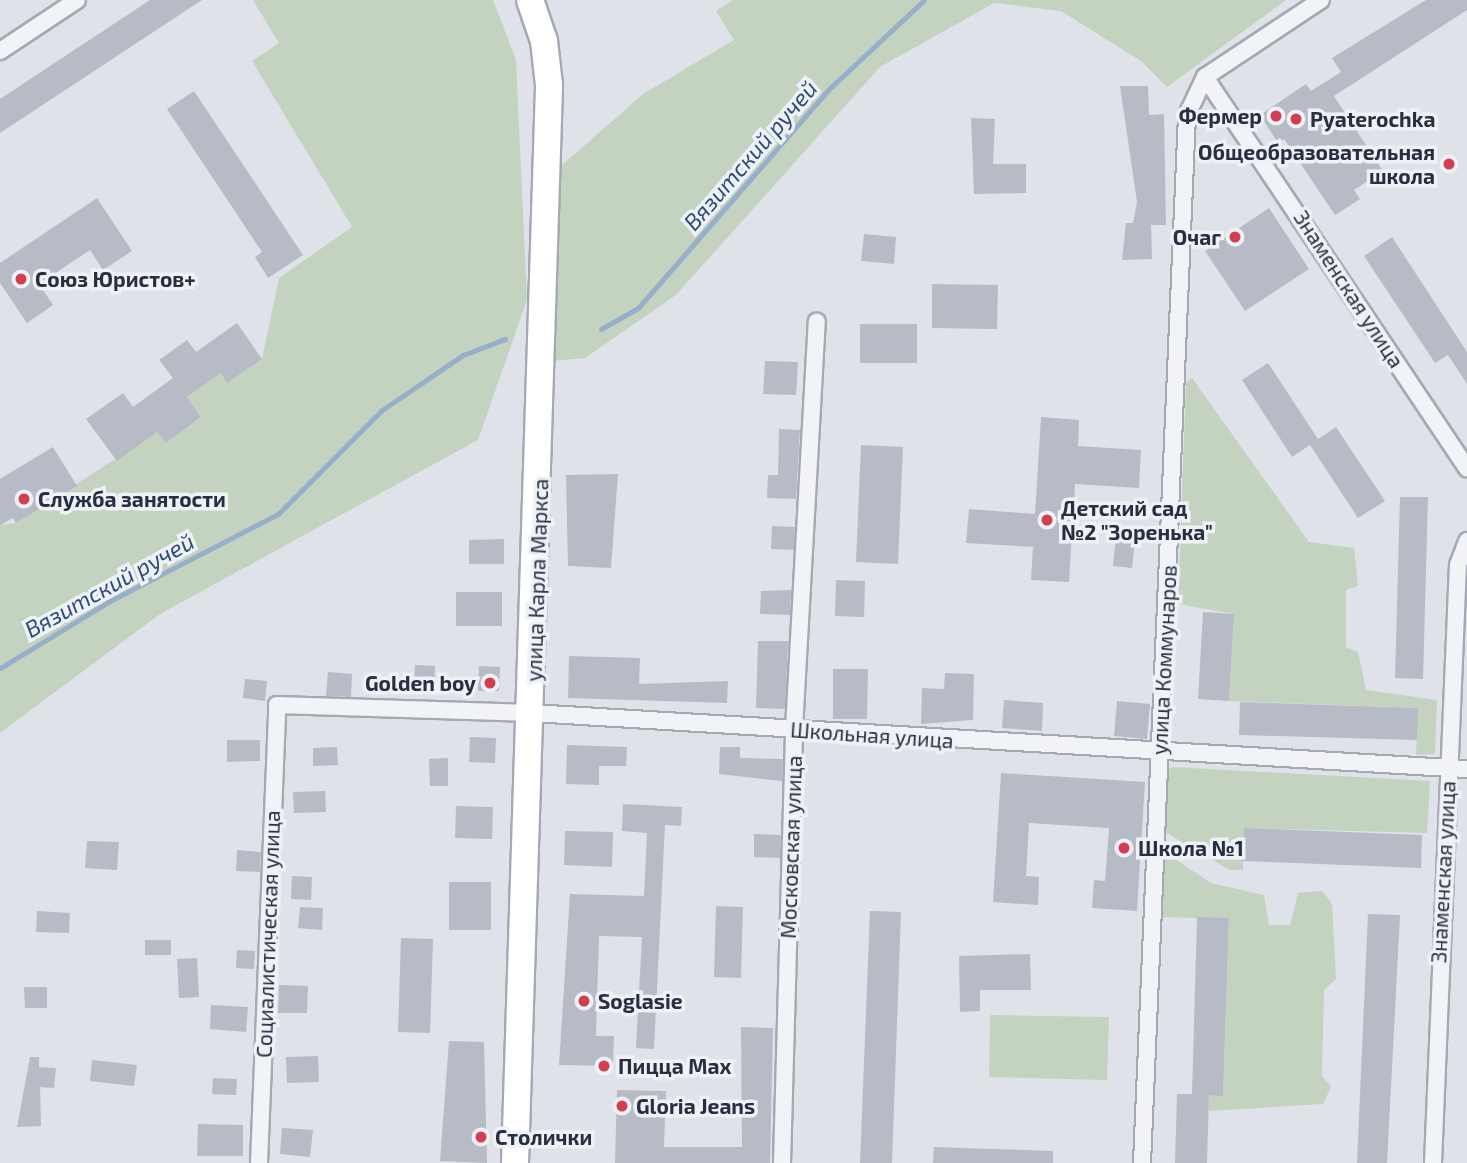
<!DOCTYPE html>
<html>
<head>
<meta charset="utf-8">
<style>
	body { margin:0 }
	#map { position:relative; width:1467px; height:1163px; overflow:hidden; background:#dfe2e9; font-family:"Exo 2",sans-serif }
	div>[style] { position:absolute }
	.green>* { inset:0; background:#c4d3c0 }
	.stream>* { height:5px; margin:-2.5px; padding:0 2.5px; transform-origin:2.5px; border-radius:2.5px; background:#98afca }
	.building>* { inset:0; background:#b6bbc6 }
	.roads { filter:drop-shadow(2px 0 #a4a9b3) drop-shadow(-2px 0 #a4a9b3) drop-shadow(0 2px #a4a9b3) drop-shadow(0 -2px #a4a9b3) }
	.minor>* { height:16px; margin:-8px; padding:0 8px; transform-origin:8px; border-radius:8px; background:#f2f3f7 }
	.primary>* { height:26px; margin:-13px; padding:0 13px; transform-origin:13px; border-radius:13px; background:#fff }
	.dots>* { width:19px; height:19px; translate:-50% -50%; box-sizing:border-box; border:4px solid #eef1f6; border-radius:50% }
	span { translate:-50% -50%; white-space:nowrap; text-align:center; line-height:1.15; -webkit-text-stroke:7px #eef1f6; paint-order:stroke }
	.poi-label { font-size:21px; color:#272f40; font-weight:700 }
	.right { translate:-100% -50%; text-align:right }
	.left { translate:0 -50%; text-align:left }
	.street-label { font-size:21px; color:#272f40 }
	.water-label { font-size:23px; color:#304c76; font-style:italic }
</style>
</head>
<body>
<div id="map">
	<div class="green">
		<div style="clip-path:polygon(253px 0,493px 0,516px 60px,527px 300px,478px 440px,160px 614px,0 733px,0 525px,16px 523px,157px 432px,166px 443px,201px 417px,187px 397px,221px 373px,227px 382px,262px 359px,279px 278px,352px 227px,252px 61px,279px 43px)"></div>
		<div style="clip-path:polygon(733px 0,1286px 0,1167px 87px,1141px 61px,1061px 11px,994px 3px,880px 67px,676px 295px,585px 358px,553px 361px,561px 166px,643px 94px,734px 40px,716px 11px)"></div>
		<div style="clip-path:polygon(1192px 378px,1309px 542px,1354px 548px,1358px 586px,1346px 590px,1346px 647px,1358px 652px,1366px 690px,1437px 700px,1435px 754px,1416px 755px,1418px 708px,1229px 701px,1234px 614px,1178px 604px,1186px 382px)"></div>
		<div style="clip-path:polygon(1173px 767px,1430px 781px,1427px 833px,1244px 828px,1243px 870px,1230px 870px,1163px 831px,1165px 771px)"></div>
		<div style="clip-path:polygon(1169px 855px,1211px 883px,1264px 895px,1269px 925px,1290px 925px,1298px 893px,1322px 891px,1332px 904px,1336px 979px,1324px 990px,1322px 1076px,1331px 1087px,1323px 1104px,1209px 1111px,1209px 1095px,1223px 1095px,1229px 919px,1159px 917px,1162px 858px)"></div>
		<div style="clip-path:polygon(990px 1015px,1109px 1017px,1107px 1080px,989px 1077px)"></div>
	</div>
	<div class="stream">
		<div style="left:601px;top:329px;width:43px;rotate:-29.6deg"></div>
		<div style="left:638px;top:308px;width:291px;rotate:-48.9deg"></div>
		<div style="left:829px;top:89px;width:130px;rotate:-43.1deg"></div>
		<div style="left:0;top:668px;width:127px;rotate:-31.4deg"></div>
		<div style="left:108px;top:602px;width:191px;rotate:-27.4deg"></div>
		<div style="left:278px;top:514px;width:147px;rotate:-45deg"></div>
		<div style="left:382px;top:410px;width:98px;rotate:-34.2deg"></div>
		<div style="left:463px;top:355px;width:45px;rotate:-20.9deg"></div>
	</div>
	<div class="building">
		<div style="clip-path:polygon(150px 0,202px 0,0 133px,0 99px)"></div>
		<div style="clip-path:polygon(1426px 0,1467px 0,1467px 10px,1334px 96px,1383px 171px,1354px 190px,1360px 199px,1335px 215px,1284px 139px,1278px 143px,1260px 115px,1306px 84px,1311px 91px,1341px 72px,1332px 58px)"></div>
		<div style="clip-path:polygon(1120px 86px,1148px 86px,1149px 115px,1164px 114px,1166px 225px,1151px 225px,1152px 259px,1122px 260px,1126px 223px,1133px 223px,1137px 202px)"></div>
		<div style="clip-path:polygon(194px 91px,303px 255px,268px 278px,255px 257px,262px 252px,167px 109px)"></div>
		<div style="clip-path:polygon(971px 118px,995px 119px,993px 164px,1026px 164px,1026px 193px,974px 194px)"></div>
		<div style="clip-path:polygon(97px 198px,132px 251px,103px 270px,90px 250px,39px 284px,53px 305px,27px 323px,0 283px,0 263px)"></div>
		<div style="clip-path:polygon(1269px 208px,1309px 269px,1245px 311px,1205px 251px)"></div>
		<div style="clip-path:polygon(864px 234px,896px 237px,894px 264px,861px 261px)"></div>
		<div style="clip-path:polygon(1392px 237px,1467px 352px,1467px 384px,1448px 355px,1435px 363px,1364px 256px)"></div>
		<div style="clip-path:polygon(932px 284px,998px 285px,997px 329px,932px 328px)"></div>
		<div style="clip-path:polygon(237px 323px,262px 359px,227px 383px,221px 373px,187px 397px,201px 417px,166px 443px,157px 432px,117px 461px,86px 419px,123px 393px,133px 407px,173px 378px,159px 360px,187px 340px,196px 352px)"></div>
		<div style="clip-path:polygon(860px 324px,917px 324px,917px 363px,860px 363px)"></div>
		<div style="clip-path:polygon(765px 361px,798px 362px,796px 395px,763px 394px)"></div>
		<div style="clip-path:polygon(1268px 363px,1318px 439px,1336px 427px,1385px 501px,1358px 518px,1310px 445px,1292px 457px,1242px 380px)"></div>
		<div style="clip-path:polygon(1041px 417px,1079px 420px,1078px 446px,1141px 450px,1139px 488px,1075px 484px,1069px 582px,1031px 580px,1033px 547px,966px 543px,969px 509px,1035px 514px)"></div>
		<div style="clip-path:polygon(779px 429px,800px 430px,796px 499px,767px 498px,768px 475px,778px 475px)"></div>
		<div style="clip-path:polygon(861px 445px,903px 447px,898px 564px,856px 562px)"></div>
		<div style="clip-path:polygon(53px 447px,77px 486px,16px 523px,13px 518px,0 525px,0 479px)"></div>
		<div style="clip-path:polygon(618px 474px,611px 568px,568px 566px,566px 475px)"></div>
		<div style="clip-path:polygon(1400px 497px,1428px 497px,1423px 679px,1395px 678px)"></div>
		<div style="clip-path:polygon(772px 526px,795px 527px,794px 550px,771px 549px)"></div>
		<div style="clip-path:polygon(1116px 537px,1135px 539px,1132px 568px,1113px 566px)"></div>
		<div style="clip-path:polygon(504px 539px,504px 564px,469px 564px,469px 540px)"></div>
		<div style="clip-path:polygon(836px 580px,865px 581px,864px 617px,835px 616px)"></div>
		<div style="clip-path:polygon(791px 590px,790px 615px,760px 614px,761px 591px)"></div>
		<div style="clip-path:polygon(456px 592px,502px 592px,502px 626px,456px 626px)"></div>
		<div style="clip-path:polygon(1203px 612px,1234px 614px,1229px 701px,1198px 699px)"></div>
		<div style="clip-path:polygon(758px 641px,788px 641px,785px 709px,756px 708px)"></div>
		<div style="clip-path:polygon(569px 656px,640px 658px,639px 684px,728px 681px,727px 703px,568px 698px)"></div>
		<div style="clip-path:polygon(415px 665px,435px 666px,434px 694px,414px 694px)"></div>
		<div style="clip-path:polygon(479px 666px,500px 667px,499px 691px,478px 691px)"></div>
		<div style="clip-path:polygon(833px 669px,868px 669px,867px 719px,833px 719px)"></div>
		<div style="clip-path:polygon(328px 672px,352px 674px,351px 697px,326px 696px)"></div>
		<div style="clip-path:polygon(945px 673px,974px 674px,973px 720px,921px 724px,922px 688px,944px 689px)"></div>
		<div style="clip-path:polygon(245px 679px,267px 681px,265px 701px,243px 698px)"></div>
		<div style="clip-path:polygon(1004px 700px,1043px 703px,1042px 731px,1002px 728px)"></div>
		<div style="clip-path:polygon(1117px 701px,1150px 704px,1147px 739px,1114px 736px)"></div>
		<div style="clip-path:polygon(1240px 702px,1418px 708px,1417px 740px,1239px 735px)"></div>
		<div style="clip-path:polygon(470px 737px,496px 738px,495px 763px,469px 762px)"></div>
		<div style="clip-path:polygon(227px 740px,260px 740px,260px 761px,227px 762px)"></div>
		<div style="clip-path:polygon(567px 745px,627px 747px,626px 766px,599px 766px,599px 785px,566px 784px)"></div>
		<div style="clip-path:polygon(337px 747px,338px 765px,313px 766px,313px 748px)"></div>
		<div style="clip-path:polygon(720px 747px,740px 747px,740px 758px,783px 759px,782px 781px,719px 774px)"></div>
		<div style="clip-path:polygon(448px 758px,448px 786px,430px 786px,429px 759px)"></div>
		<div style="clip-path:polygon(1001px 773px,1145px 782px,1137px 911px,1092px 908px,1094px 880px,1105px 881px,1109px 828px,1029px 823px,1026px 876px,1039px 877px,1038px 905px,993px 902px)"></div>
		<div style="clip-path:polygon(325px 791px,326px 812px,294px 813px,293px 792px)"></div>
		<div style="clip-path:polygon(623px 804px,682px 807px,681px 826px,665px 825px,654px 1049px,636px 1048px,642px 937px,599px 936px,596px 1036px,614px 1036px,613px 1066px,559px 1065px,570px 894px,644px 896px,647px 833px,622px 831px)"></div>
		<div style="clip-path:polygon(456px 806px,493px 807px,492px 839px,455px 838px)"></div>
		<div style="clip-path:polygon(1244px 828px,1422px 835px,1421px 868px,1242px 861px)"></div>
		<div style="clip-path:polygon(565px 831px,613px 832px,612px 867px,564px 865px)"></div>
		<div style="clip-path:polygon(754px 834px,781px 835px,780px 858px,754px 857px)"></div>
		<div style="clip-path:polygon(87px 841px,119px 842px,117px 870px,85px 868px)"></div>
		<div style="clip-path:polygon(237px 850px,261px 852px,260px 872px,236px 871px)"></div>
		<div style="clip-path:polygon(292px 876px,312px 877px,311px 900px,291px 899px)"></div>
		<div style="clip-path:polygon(449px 882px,491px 882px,491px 930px,449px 930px)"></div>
		<div style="clip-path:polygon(716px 906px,743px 907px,741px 978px,714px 977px)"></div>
		<div style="clip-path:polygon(300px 907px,323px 908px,322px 930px,298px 928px)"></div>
		<div style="clip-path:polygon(37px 911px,70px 913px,69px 933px,36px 932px)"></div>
		<div style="clip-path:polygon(870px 911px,901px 912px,892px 1163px,860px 1163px)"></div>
		<div style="clip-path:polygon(1368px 914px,1400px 915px,1387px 1163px,1357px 1163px)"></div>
		<div style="clip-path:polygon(1197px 917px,1229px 918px,1223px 1096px,1209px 1095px,1207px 1163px,1175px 1163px,1177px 1094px,1192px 1094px)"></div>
		<div style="clip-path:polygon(401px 938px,433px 939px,430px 1033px,398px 1032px)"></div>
		<div style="clip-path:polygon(145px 940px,171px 940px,171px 955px,145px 955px)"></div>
		<div style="clip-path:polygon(237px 950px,255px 951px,254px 969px,236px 968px)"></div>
		<div style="clip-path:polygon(1030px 954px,1031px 990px,980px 990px,980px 1011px,960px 1012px,959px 956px)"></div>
		<div style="clip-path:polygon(197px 958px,199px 997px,179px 998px,177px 959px)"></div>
		<div style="clip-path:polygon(279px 985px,308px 986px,307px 1013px,278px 1013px)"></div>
		<div style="clip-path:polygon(24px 987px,47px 987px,47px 1008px,25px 1008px)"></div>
		<div style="clip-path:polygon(211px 1005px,248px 1007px,246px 1032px,210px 1029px)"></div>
		<div style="clip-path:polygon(741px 1027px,773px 1028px,770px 1163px,615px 1163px,617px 1090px,666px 1091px,664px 1147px,742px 1147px)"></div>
		<div style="clip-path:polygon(449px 1041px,484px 1042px,487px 1163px,440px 1161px)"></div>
		<div style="clip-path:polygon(318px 1056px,319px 1082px,287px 1083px,286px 1057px)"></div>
		<div style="clip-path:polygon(30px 1057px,39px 1057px,39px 1067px,56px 1068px,54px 1088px,40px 1087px,41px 1126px,17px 1127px)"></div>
		<div style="clip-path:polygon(92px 1060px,137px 1065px,134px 1086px,90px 1081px)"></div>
		<div style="clip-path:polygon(213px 1078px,237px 1079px,236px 1095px,212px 1094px)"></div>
		<div style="clip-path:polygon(198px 1124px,243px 1125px,243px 1156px,197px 1156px)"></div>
		<div style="clip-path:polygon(282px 1128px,313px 1130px,310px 1157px,280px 1154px)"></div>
		<div style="clip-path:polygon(934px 1147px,1053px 1151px,1053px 1163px,933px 1163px)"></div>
	</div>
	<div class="roads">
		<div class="minor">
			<div style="left:0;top:51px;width:92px;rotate:-33.5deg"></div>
			<div style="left:1205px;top:77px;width:471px;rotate:56.2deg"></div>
			<div style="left:259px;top:1163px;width:458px;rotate:-87.7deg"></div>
			<div style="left:277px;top:705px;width:255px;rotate:1.8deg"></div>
			<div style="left:532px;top:713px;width:937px;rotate:3.43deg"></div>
			<div style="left:782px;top:1163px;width:434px;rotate:-88.4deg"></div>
			<div style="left:794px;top:729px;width:408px;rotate:-86.8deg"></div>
			<div style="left:1142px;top:1163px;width:1049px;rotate:-87.54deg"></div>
			<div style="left:1187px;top:115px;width:42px;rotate:-64.7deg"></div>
			<div style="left:1205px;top:77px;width:139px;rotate:-33.6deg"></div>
			<div style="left:1433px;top:1163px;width:599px;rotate:-87.61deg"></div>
			<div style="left:1458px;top:565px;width:26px;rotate:-69deg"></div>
		</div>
		<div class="primary">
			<div style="left:515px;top:1163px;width:1079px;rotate:-88.19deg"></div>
			<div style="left:549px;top:85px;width:44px;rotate:-96.5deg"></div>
			<div style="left:544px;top:41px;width:43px;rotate:-108.9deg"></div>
		</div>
	</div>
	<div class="dots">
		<div style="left:1276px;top:116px;background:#d33f4f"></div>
		<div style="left:1296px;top:119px;background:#d33f4f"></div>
		<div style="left:1449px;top:164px;background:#d33f4f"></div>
		<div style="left:1235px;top:237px;background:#d33f4f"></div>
		<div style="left:21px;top:279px;background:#d33f4f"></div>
		<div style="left:24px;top:499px;background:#d33f4f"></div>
		<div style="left:1047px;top:520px;background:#d33f4f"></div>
		<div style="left:490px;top:683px;background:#d33f4f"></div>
		<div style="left:1124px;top:848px;background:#d33f4f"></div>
		<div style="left:584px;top:1001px;background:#d33f4f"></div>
		<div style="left:604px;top:1066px;background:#d33f4f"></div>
		<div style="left:622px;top:1106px;background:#d33f4f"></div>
		<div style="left:481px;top:1137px;background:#d33f4f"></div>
	</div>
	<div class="poi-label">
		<span class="right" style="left:1262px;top:116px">Фермер</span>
		<span class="left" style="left:1310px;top:119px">Pyaterochka</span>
		<span class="right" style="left:1435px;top:164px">Общеобразовательная<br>школа</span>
		<span class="right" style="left:1221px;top:237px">Очаг</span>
		<span class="left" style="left:35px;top:279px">Союз Юристов+</span>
		<span class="left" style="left:38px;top:499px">Служба занятости</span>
		<span class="left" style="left:1061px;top:520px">Детский сад<br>№2 "Зоренька"</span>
		<span class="right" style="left:476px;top:683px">Golden boy</span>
		<span class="left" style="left:1138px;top:848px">Школа №1</span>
		<span class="left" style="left:598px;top:1001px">Soglasie</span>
		<span class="left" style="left:618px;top:1066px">Пицца Max</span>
		<span class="left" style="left:636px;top:1106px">Gloria Jeans</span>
		<span class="left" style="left:495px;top:1137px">Столички</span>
	</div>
	<div class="street-label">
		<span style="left:1349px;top:289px;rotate:57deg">Знаменская улица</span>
		<span style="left:537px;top:580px;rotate:-88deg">улица Карла Маркса</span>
		<span style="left:1164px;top:660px;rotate:-87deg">улица Коммунаров</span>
		<span style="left:872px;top:735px;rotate:4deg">Школьная улица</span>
		<span style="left:791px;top:847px;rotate:-88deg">Московская улица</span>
		<span style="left:1443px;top:872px;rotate:-87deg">Знаменская улица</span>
		<span style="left:268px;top:934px;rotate:-88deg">Социалистическая улица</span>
	</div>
	<div class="water-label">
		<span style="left:750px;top:155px;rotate:-49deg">Вязитский ручей</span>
		<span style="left:109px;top:585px;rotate:-29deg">Вязитский ручей</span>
	</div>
</div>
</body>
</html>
